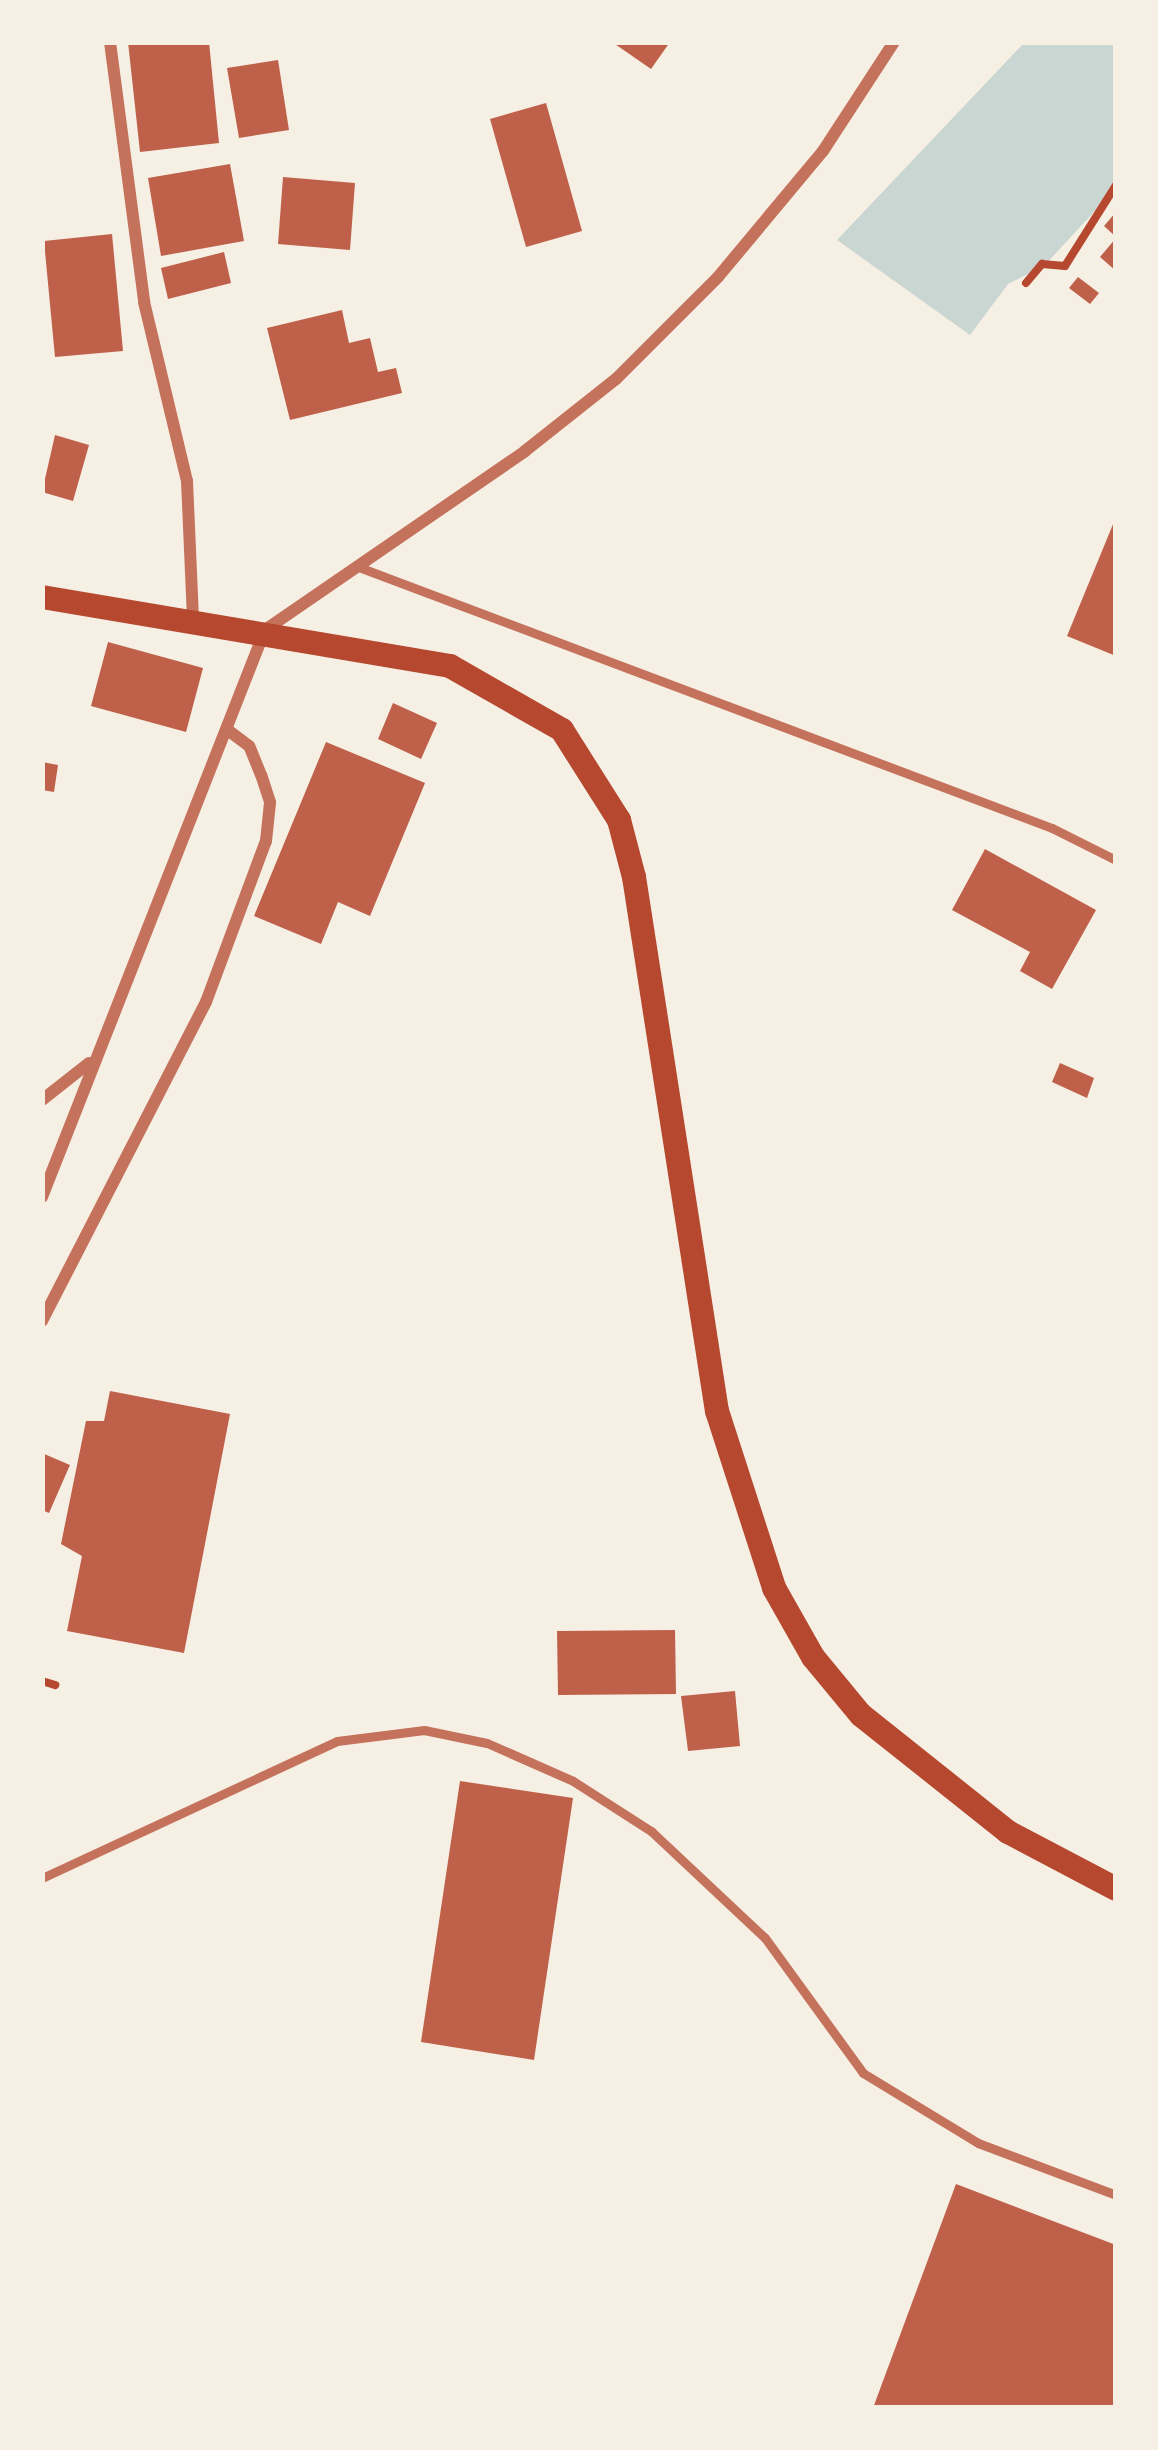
<!DOCTYPE html>
<html>
<head>
<meta charset="utf-8">
<style>
	body { margin:0 }
	#map { position:relative; width:1158px; height:2450px; overflow:hidden; background:#f6efe4; font-family:Raleway,sans-serif }
	div>[style] { position:absolute }
	.water>* { inset:0; background:#c9d6d2 }
	.building>* { inset:0; background:#bf614a }
	.path>* { height:8px; margin:-4px; padding:0 4px; transform-origin:4px; border-radius:4px; background:#b5482f }
	.service>* { height:9px; margin:-4.5px; padding:0 4.5px; transform-origin:4.5px; border-radius:4.5px; background:#c5725c }
	.minor>* { height:12px; margin:-6px; padding:0 6px; transform-origin:6px; border-radius:6px; background:#c5725c }
	.secondary>* { height:24px; margin:-12px; padding:0 12px; transform-origin:12px; border-radius:12px; background:#b5482f }
	span { translate:-50% -50%; white-space:nowrap; text-align:center; line-height:1.15; -webkit-text-stroke:10px #f6efe4; paint-order:stroke }
	.frame { position:absolute; inset:0; border:45px solid #f6efe4; pointer-events:none }
</style>
</head>
<body>
<div id="map">
	<div class="water">
		<div style="clip-path:polygon(1025px 42px,1116px 42px,1116px 188px,1044px 266px,1008px 284px,970px 335px,837px 240px)"></div>
	</div>
	<div class="building">
		<div style="clip-path:polygon(128px 42px,209px 42px,219px 143px,140px 152px)"></div>
		<div style="clip-path:polygon(612px 42px,670px 42px,651px 69px)"></div>
		<div style="clip-path:polygon(278px 60px,289px 130px,239px 138px,227px 68px)"></div>
		<div style="clip-path:polygon(546px 103px,582px 231px,526px 247px,490px 119px)"></div>
		<div style="clip-path:polygon(230px 164px,244px 241px,161px 256px,148px 178px)"></div>
		<div style="clip-path:polygon(283px 177px,355px 183px,350px 250px,278px 244px)"></div>
		<div style="clip-path:polygon(1116px 212px,1116px 237px,1104px 226px)"></div>
		<div style="clip-path:polygon(112px 234px,123px 351px,55px 357px,44px 241px)"></div>
		<div style="clip-path:polygon(1116px 238px,1116px 271px,1100px 257px)"></div>
		<div style="clip-path:polygon(224px 252px,231px 283px,168px 299px,161px 268px)"></div>
		<div style="clip-path:polygon(1078px 277px,1099px 293px,1090px 304px,1069px 288px)"></div>
		<div style="clip-path:polygon(342px 310px,349px 343px,370px 338px,378px 372px,396px 368px,402px 393px,290px 420px,267px 328px)"></div>
		<div style="clip-path:polygon(55px 435px,89px 445px,73px 501px,42px 492px)"></div>
		<div style="clip-path:polygon(1116px 517px,1116px 656px,1067px 636px)"></div>
		<div style="clip-path:polygon(108px 642px,203px 668px,186px 732px,91px 706px)"></div>
		<div style="clip-path:polygon(393px 703px,437px 723px,421px 759px,378px 739px)"></div>
		<div style="clip-path:polygon(326px 742px,425px 783px,370px 916px,338px 902px,321px 944px,254px 916px)"></div>
		<div style="clip-path:polygon(42px 762px,58px 765px,54px 792px,42px 790px)"></div>
		<div style="clip-path:polygon(985px 849px,1096px 910px,1052px 989px,1020px 971px,1030px 952px,952px 910px)"></div>
		<div style="clip-path:polygon(1060px 1063px,1094px 1078px,1087px 1098px,1052px 1082px)"></div>
		<div style="clip-path:polygon(110px 1391px,230px 1414px,184px 1653px,67px 1631px,82px 1556px,61px 1544px,86px 1421px,104px 1421px)"></div>
		<div style="clip-path:polygon(42px 1453px,70px 1465px,49px 1513px,42px 1510px)"></div>
		<div style="clip-path:polygon(675px 1630px,676px 1694px,558px 1695px,557px 1631px)"></div>
		<div style="clip-path:polygon(735px 1691px,740px 1746px,688px 1751px,681px 1696px)"></div>
		<div style="clip-path:polygon(460px 1781px,573px 1798px,534px 2060px,421px 2042px)"></div>
		<div style="clip-path:polygon(956px 2184px,1116px 2245px,1116px 2408px,873px 2408px)"></div>
	</div>
	<div class="path">
		<div style="left:1026px;top:283px;width:25px;rotate:-50deg"></div>
		<div style="left:1042px;top:264px;width:23px;rotate:5deg"></div>
		<div style="left:1065px;top:266px;width:96px;rotate:-57.8deg"></div>
		<div style="left:42px;top:1681px;width:14px;rotate:17deg"></div>
	</div>
	<div class="service">
		<div style="left:356px;top:566px;width:744px;rotate:20.63deg"></div>
		<div style="left:1052px;top:828px;width:72px;rotate:26.6deg"></div>
		<div style="left:42px;top:1878px;width:325px;rotate:-24.9deg"></div>
		<div style="left:337px;top:1741px;width:88px;rotate:-7.2deg"></div>
		<div style="left:424px;top:1730px;width:64px;rotate:11.7deg"></div>
		<div style="left:487px;top:1743px;width:94px;rotate:23.8deg"></div>
		<div style="left:573px;top:1781px;width:93px;rotate:32.7deg"></div>
		<div style="left:651px;top:1831px;width:156px;rotate:43.2deg"></div>
		<div style="left:765px;top:1938px;width:167px;rotate:54deg"></div>
		<div style="left:863px;top:2073px;width:135px;rotate:31.3deg"></div>
		<div style="left:978px;top:2143px;width:147px;rotate:20.6deg"></div>
	</div>
	<div class="minor">
		<div style="left:110px;top:42px;width:262px;rotate:82.5deg"></div>
		<div style="left:144px;top:302px;width:184px;rotate:76.5deg"></div>
		<div style="left:187px;top:481px;width:139px;rotate:87.5deg"></div>
		<div style="left:42px;top:1100px;width:60px;rotate:-38.2deg"></div>
		<div style="left:42px;top:1197px;width:609px;rotate:-68.53deg"></div>
		<div style="left:265px;top:630px;width:316px;rotate:-34.5deg"></div>
		<div style="left:525px;top:451px;width:116px;rotate:-38.4deg"></div>
		<div style="left:616px;top:379px;width:144px;rotate:-45deg"></div>
		<div style="left:718px;top:277px;width:164px;rotate:-50.2deg"></div>
		<div style="left:823px;top:151px;width:130px;rotate:-56.9deg"></div>
		<div style="left:42px;top:1321px;width:359px;rotate:-62.8deg"></div>
		<div style="left:206px;top:1002px;width:172px;rotate:-69.6deg"></div>
		<div style="left:266px;top:841px;width:39px;rotate:-84deg"></div>
		<div style="left:270px;top:802px;width:28px;rotate:-108deg"></div>
		<div style="left:261px;top:775px;width:31px;rotate:-112deg"></div>
		<div style="left:249px;top:746px;width:26px;rotate:-143deg"></div>
	</div>
	<div class="secondary">
		<div style="left:42px;top:597px;width:414px;rotate:9.6deg"></div>
		<div style="left:450px;top:666px;width:129px;rotate:29.7deg"></div>
		<div style="left:562px;top:730px;width:107px;rotate:57.7deg"></div>
		<div style="left:619px;top:820px;width:59px;rotate:75.3deg"></div>
		<div style="left:634px;top:877px;width:540px;rotate:81.17deg"></div>
		<div style="left:717px;top:1411px;width:186px;rotate:72.1deg"></div>
		<div style="left:774px;top:1588px;width:79px;rotate:60.5deg"></div>
		<div style="left:813px;top:1657px;width:75px;rotate:50.4deg"></div>
		<div style="left:861px;top:1715px;width:188px;rotate:38.5deg"></div>
		<div style="left:1008px;top:1832px;width:122px;rotate:27.8deg"></div>
	</div>
	<div class="frame"></div>
</div>
</body>
</html>
